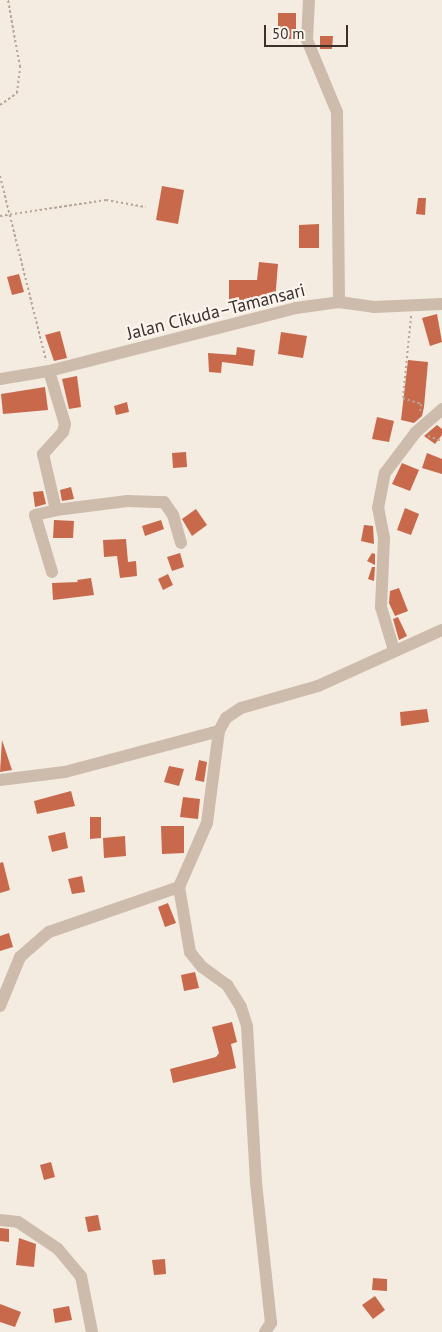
<!DOCTYPE html>
<html>
<head>
<meta charset="utf-8">
<style>
	body { margin:0 }
	#map { position:relative; width:442px; height:1332px; overflow:hidden; background:#f4ebe1; font-family:"PT Sans",sans-serif }
	div>[style] { position:absolute }
	.building>* { inset:0; background:#c8694b }
	.path>* { height:2px; margin-top:-1px; transform-origin:0; background:repeating-linear-gradient(90deg,#b9a596 0 2.5px,transparent 0 5px) }
	.minor>* { height:12px; margin:-6px; padding:0 6px; transform-origin:6px; border-radius:6px; background:#cdbbac }
	span { translate:-50% -50%; white-space:nowrap; text-align:center; line-height:1.15; -webkit-text-stroke:4.5px #fbf5ee; paint-order:stroke }
	.street-label { font-size:18px; color:#3b302b }
	.scale { position:absolute; left:264px; top:25px; width:84px; height:22px; box-sizing:border-box; border:2px solid #3b302b; border-top:0; padding-left:6px; font-size:15px; line-height:18px; white-space:nowrap; color:#3b302b; -webkit-text-stroke:4px #fbf5ee; paint-order:stroke }
</style>
</head>
<body>
<div id="map">
	<div class="building">
		<div style="clip-path:polygon(278px 13px,296px 13px,296px 39px,278px 39px)"></div>
		<div style="clip-path:polygon(320px 36px,333px 36px,332px 49px,320px 49px)"></div>
		<div style="clip-path:polygon(162px 186px,184px 190px,178px 224px,156px 220px)"></div>
		<div style="clip-path:polygon(418px 198px,426px 198px,425px 215px,416px 214px)"></div>
		<div style="clip-path:polygon(319px 224px,319px 248px,299px 248px,299px 225px)"></div>
		<div style="clip-path:polygon(259px 262px,278px 264px,275px 301px,247px 298px,247px 304px,229px 304px,229px 280px,257px 280px)"></div>
		<div style="clip-path:polygon(19px 274px,24px 292px,12px 295px,7px 277px)"></div>
		<div style="clip-path:polygon(437px 314px,442px 342px,430px 346px,422px 318px)"></div>
		<div style="clip-path:polygon(60px 331px,67px 358px,54px 361px,45px 335px)"></div>
		<div style="clip-path:polygon(281px 332px,307px 336px,303px 358px,278px 354px)"></div>
		<div style="clip-path:polygon(237px 347px,255px 350px,253px 366px,222px 362px,221px 373px,209px 372px,208px 353px,236px 355px)"></div>
		<div style="clip-path:polygon(408px 360px,428px 362px,424px 407px,422px 416px,414px 423px,401px 420px)"></div>
		<div style="clip-path:polygon(77px 376px,81px 407px,69px 409px,62px 379px)"></div>
		<div style="clip-path:polygon(45px 387px,48px 410px,3px 414px,1px 394px)"></div>
		<div style="clip-path:polygon(127px 402px,129px 412px,116px 415px,114px 406px)"></div>
		<div style="clip-path:polygon(377px 417px,394px 421px,389px 442px,372px 439px)"></div>
		<div style="clip-path:polygon(437px 425px,442px 429px,442px 435px,435px 444px,424px 436px)"></div>
		<div style="clip-path:polygon(186px 452px,187px 467px,173px 468px,172px 453px)"></div>
		<div style="clip-path:polygon(427px 453px,442px 459px,442px 474px,422px 468px)"></div>
		<div style="clip-path:polygon(402px 463px,419px 470px,410px 491px,392px 484px)"></div>
		<div style="clip-path:polygon(71px 487px,74px 499px,62px 501px,60px 490px)"></div>
		<div style="clip-path:polygon(43px 491px,46px 504px,35px 507px,33px 492px)"></div>
		<div style="clip-path:polygon(405px 508px,419px 514px,411px 535px,397px 530px)"></div>
		<div style="clip-path:polygon(196px 509px,207px 525px,192px 536px,182px 519px)"></div>
		<div style="clip-path:polygon(54px 520px,74px 521px,73px 538px,53px 538px)"></div>
		<div style="clip-path:polygon(161px 520px,164px 529px,145px 536px,142px 526px)"></div>
		<div style="clip-path:polygon(364px 525px,373px 526px,374px 544px,361px 541px)"></div>
		<div style="clip-path:polygon(126px 539px,128px 562px,136px 561px,137px 576px,120px 578px,117px 556px,104px 557px,103px 540px)"></div>
		<div style="clip-path:polygon(180px 553px,184px 567px,172px 571px,167px 557px)"></div>
		<div style="clip-path:polygon(372px 553px,375px 554px,375px 565px,367px 561px)"></div>
		<div style="clip-path:polygon(372px 567px,375px 567px,374px 581px,368px 579px)"></div>
		<div style="clip-path:polygon(168px 574px,173px 585px,163px 590px,158px 579px)"></div>
		<div style="clip-path:polygon(91px 578px,94px 595px,53px 600px,52px 583px,78px 582px,77px 580px)"></div>
		<div style="clip-path:polygon(399px 588px,408px 611px,395px 616px,389px 603px,390px 591px)"></div>
		<div style="clip-path:polygon(398px 617px,407px 636px,399px 640px,393px 619px)"></div>
		<div style="clip-path:polygon(427px 709px,429px 722px,401px 726px,400px 712px)"></div>
		<div style="clip-path:polygon(2px 740px,12px 770px,0 772px)"></div>
		<div style="clip-path:polygon(199px 760px,207px 762px,204px 782px,195px 780px)"></div>
		<div style="clip-path:polygon(169px 766px,184px 769px,179px 786px,164px 782px)"></div>
		<div style="clip-path:polygon(71px 791px,75px 806px,37px 814px,34px 801px)"></div>
		<div style="clip-path:polygon(183px 797px,200px 799px,198px 819px,180px 817px)"></div>
		<div style="clip-path:polygon(90px 817px,101px 817px,101px 838px,90px 839px)"></div>
		<div style="clip-path:polygon(161px 826px,184px 826px,184px 853px,162px 854px)"></div>
		<div style="clip-path:polygon(65px 832px,68px 848px,52px 852px,48px 836px)"></div>
		<div style="clip-path:polygon(125px 836px,126px 856px,104px 858px,103px 838px)"></div>
		<div style="clip-path:polygon(3px 862px,10px 890px,0 893px,0 863px)"></div>
		<div style="clip-path:polygon(82px 876px,85px 892px,72px 894px,68px 879px)"></div>
		<div style="clip-path:polygon(168px 903px,176px 923px,165px 927px,158px 907px)"></div>
		<div style="clip-path:polygon(9px 933px,13px 947px,0 951px,0 936px)"></div>
		<div style="clip-path:polygon(195px 972px,199px 988px,184px 991px,181px 975px)"></div>
		<div style="clip-path:polygon(232px 1022px,237px 1042px,231px 1044px,236px 1068px,173px 1083px,170px 1069px,216px 1057px,219px 1053px,212px 1027px)"></div>
		<div style="clip-path:polygon(51px 1162px,55px 1177px,44px 1180px,40px 1165px)"></div>
		<div style="clip-path:polygon(98px 1215px,101px 1230px,88px 1232px,85px 1217px)"></div>
		<div style="clip-path:polygon(0 1228px,9px 1229px,9px 1242px,0 1241px)"></div>
		<div style="clip-path:polygon(19px 1238px,36px 1244px,34px 1267px,16px 1265px)"></div>
		<div style="clip-path:polygon(165px 1259px,166px 1274px,154px 1275px,152px 1260px)"></div>
		<div style="clip-path:polygon(373px 1278px,387px 1279px,387px 1291px,372px 1290px)"></div>
		<div style="clip-path:polygon(375px 1296px,385px 1310px,373px 1319px,362px 1305px)"></div>
		<div style="clip-path:polygon(0 1304px,21px 1312px,15px 1327px,0 1322px)"></div>
		<div style="clip-path:polygon(69px 1306px,72px 1320px,55px 1323px,53px 1309px)"></div>
	</div>
	<div class="path">
		<div style="left:0;top:105px;width:21px;rotate:-35deg"></div>
		<div style="left:17px;top:93px;width:26px;rotate:-83deg"></div>
		<div style="left:20px;top:67px;width:68px;rotate:-100.2deg"></div>
		<div style="left:0;top:176px;width:190px;rotate:76deg"></div>
		<div style="left:0;top:216px;width:107px;rotate:-8.6deg"></div>
		<div style="left:106px;top:200px;width:40px;rotate:10deg"></div>
		<div style="left:411px;top:316px;width:82px;rotate:95.6deg"></div>
		<div style="left:403px;top:398px;width:19px;rotate:18deg"></div>
		<div style="left:421px;top:404px;width:8px;rotate:97deg"></div>
		<div style="left:428px;top:436px;width:15px;rotate:20deg"></div>
	</div>
	<div class="minor">
		<div style="left:309px;top:0;width:40px;rotate:92.9deg"></div>
		<div style="left:307px;top:40px;width:78px;rotate:67.4deg"></div>
		<div style="left:337px;top:112px;width:190px;rotate:89.4deg"></div>
		<div style="left:49px;top:371px;width:55px;rotate:73.2deg"></div>
		<div style="left:65px;top:424px;width:8px;rotate:104deg"></div>
		<div style="left:63px;top:432px;width:30px;rotate:132deg"></div>
		<div style="left:43px;top:454px;width:57px;rotate:76.9deg"></div>
		<div style="left:0;top:379px;width:50px;rotate:-9.3deg"></div>
		<div style="left:49px;top:371px;width:255px;rotate:-14.3deg"></div>
		<div style="left:296px;top:308px;width:43px;rotate:-7.9deg"></div>
		<div style="left:339px;top:302px;width:35px;rotate:8deg"></div>
		<div style="left:374px;top:307px;width:68px;rotate:-2.5deg"></div>
		<div style="left:52px;top:572px;width:59px;rotate:-106.6deg"></div>
		<div style="left:35px;top:515px;width:22px;rotate:-13deg"></div>
		<div style="left:56px;top:510px;width:72px;rotate:-7.2deg"></div>
		<div style="left:127px;top:501px;width:37px;rotate:2deg"></div>
		<div style="left:164px;top:502px;width:16px;rotate:55deg"></div>
		<div style="left:173px;top:515px;width:29px;rotate:74deg"></div>
		<div style="left:394px;top:650px;width:45px;rotate:-106.8deg"></div>
		<div style="left:381px;top:607px;width:69px;rotate:-87.5deg"></div>
		<div style="left:384px;top:538px;width:31px;rotate:-101deg"></div>
		<div style="left:378px;top:508px;width:36px;rotate:-79deg"></div>
		<div style="left:385px;top:473px;width:51px;rotate:-52.9deg"></div>
		<div style="left:416px;top:432px;width:35px;rotate:-41deg"></div>
		<div style="left:0;top:780px;width:65px;rotate:-7deg"></div>
		<div style="left:65px;top:772px;width:159px;rotate:-14.9deg"></div>
		<div style="left:0;top:1006px;width:53px;rotate:-67.8deg"></div>
		<div style="left:20px;top:957px;width:38px;rotate:-41deg"></div>
		<div style="left:49px;top:932px;width:138px;rotate:-19.1deg"></div>
		<div style="left:0;top:1220px;width:18px;rotate:6deg"></div>
		<div style="left:18px;top:1222px;width:48px;rotate:34deg"></div>
		<div style="left:58px;top:1249px;width:35px;rotate:50deg"></div>
		<div style="left:81px;top:1276px;width:57px;rotate:78.9deg"></div>
		<div style="left:265px;top:1332px;width:11px;rotate:-56deg"></div>
		<div style="left:271px;top:1323px;width:142px;rotate:-96.1deg"></div>
		<div style="left:256px;top:1182px;width:156px;rotate:-93.3deg"></div>
		<div style="left:247px;top:1026px;width:20px;rotate:-108deg"></div>
		<div style="left:241px;top:1007px;width:26px;rotate:-122deg"></div>
		<div style="left:227px;top:985px;width:31px;rotate:-144deg"></div>
		<div style="left:202px;top:967px;width:19px;rotate:-129deg"></div>
		<div style="left:190px;top:952px;width:66px;rotate:-99.6deg"></div>
		<div style="left:179px;top:887px;width:70px;rotate:-66.4deg"></div>
		<div style="left:207px;top:823px;width:93px;rotate:-82.6deg"></div>
		<div style="left:219px;top:731px;width:15px;rotate:-62deg"></div>
		<div style="left:226px;top:718px;width:18px;rotate:-34deg"></div>
		<div style="left:241px;top:708px;width:80px;rotate:-15.9deg"></div>
		<div style="left:318px;top:686px;width:136px;rotate:-24.3deg"></div>
	</div>
	<div class="street-label">
		<span style="left:216px;top:312px;rotate:-14deg">Jalan Cikuda–Tamansari</span>
	</div>
	<div class="scale">50 m</div>
</div>
</body>
</html>
